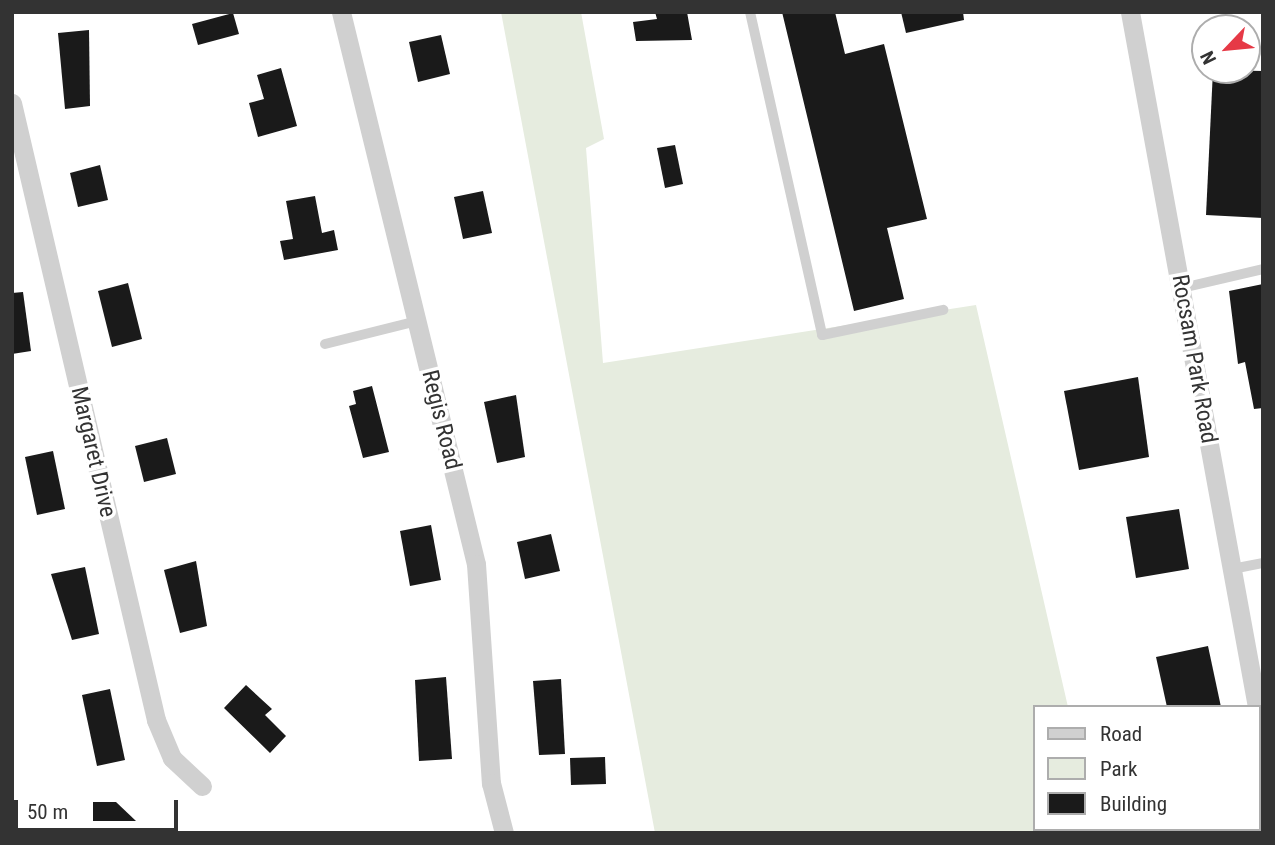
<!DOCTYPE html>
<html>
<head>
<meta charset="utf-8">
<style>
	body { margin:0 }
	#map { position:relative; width:1275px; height:845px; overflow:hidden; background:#fff; font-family:"Roboto Condensed",sans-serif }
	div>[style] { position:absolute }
	.green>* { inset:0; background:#e6ecdf }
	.building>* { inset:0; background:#1a1a1a }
	.lane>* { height:10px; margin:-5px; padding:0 5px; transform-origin:5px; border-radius:5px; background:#d0d0d0 }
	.street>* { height:19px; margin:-9.5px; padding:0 9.5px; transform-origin:9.5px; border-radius:9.5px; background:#d0d0d0 }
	span { translate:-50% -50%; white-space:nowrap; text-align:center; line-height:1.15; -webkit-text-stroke:7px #fff; paint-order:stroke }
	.street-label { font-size:23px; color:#333 }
	.frame { position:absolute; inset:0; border:14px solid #333; pointer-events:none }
	.legend { position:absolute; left:1033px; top:705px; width:228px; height:126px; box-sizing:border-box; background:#fff; border:2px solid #adadad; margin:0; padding:9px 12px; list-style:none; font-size:21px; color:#333 }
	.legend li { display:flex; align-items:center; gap:14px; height:35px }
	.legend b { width:35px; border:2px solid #adadad }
	.north { position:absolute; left:1191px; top:14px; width:70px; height:70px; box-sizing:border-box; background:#fff; border:2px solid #adadad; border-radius:50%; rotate:244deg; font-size:19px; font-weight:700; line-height:28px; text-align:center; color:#333 }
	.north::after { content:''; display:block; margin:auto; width:24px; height:32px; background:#e63946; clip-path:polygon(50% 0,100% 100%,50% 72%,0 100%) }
	.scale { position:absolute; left:14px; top:800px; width:164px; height:32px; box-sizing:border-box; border:4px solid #333; border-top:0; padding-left:9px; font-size:21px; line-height:24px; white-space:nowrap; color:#333; -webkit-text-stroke:5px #fff; paint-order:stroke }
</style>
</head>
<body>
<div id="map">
	<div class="green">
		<div style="clip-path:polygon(501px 12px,581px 12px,604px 139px,586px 148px,603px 363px,976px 305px,1068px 707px,1035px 707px,1035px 829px,1097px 833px,655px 833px)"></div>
	</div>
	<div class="building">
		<div style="clip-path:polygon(655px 12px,687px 12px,692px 40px,636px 41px,633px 22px,657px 19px)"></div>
		<div style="clip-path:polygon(782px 12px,835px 12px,845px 54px,884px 44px,927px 219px,887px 228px,904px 299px,854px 311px)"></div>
		<div style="clip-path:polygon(901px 12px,963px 12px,964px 20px,906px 33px)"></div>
		<div style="clip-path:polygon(233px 13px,239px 34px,198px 45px,192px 24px)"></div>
		<div style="clip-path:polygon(89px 30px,90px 106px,65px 109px,58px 33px)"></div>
		<div style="clip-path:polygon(441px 35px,450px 74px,418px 82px,409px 42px)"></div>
		<div style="clip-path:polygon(281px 68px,297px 126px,258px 137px,249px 103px,264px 99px,257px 75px)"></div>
		<div style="clip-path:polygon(1213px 70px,1263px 71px,1263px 218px,1206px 215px)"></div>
		<div style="clip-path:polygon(675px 145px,683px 184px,665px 188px,657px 148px)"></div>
		<div style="clip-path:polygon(100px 165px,108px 200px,78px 207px,70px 173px)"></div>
		<div style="clip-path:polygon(483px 191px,492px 233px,463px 239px,454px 197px)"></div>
		<div style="clip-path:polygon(315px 196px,322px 233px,334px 230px,338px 250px,284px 260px,280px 241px,293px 239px,286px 201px)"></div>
		<div style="clip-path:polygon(128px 283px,142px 339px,112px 347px,98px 291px)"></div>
		<div style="clip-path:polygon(1263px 284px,1263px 408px,1254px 409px,1245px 362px,1238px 364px,1229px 291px)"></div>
		<div style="clip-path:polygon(23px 292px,31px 351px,12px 354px,12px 293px)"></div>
		<div style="clip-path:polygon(1138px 377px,1149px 457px,1079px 470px,1064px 391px)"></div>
		<div style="clip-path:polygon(372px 386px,389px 452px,363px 458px,349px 406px,356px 404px,353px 391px)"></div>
		<div style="clip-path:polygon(516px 395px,525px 457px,497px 463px,484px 402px)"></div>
		<div style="clip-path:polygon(167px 438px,176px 474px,144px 482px,135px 446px)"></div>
		<div style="clip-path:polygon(53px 451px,65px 509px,37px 515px,25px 457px)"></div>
		<div style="clip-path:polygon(1179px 509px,1189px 569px,1136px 578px,1126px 517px)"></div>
		<div style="clip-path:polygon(431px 525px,441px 580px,410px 586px,400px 531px)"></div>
		<div style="clip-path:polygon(551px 534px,560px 571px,525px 579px,517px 542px)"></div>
		<div style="clip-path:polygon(196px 561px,207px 626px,180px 633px,164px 570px)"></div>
		<div style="clip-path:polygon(85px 567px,99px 634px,72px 640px,51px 574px)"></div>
		<div style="clip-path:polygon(1208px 646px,1221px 707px,1167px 707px,1156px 657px)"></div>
		<div style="clip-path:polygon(446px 677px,452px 759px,419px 761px,415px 680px)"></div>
		<div style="clip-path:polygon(561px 679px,565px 754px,539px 755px,533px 681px)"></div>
		<div style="clip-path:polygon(246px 685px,272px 709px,265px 715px,286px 736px,270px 753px,224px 708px)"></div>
		<div style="clip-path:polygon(110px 689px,125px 760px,97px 766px,82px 695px)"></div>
		<div style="clip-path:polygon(605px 757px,606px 784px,571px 785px,570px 758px)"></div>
		<div style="clip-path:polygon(93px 802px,116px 802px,136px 821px,93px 821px)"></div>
	</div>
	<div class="lane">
		<div style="left:750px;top:12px;width:331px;rotate:77.4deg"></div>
		<div style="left:822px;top:335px;width:124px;rotate:-11.7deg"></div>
		<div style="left:1182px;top:288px;width:83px;rotate:-13.2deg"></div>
		<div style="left:325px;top:344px;width:95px;rotate:-14deg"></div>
		<div style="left:1232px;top:569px;width:32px;rotate:-11deg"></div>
	</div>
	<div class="street">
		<div style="left:341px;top:12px;width:568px;rotate:76.26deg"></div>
		<div style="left:476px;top:564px;width:220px;rotate:86.1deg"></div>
		<div style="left:491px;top:783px;width:52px;rotate:75.4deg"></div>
		<div style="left:1130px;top:12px;width:707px;rotate:79.64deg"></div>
		<div style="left:12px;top:103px;width:634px;rotate:76.86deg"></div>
		<div style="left:156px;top:720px;width:41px;rotate:67.2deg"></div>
		<div style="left:172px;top:758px;width:41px;rotate:43deg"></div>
		<div style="left:1259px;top:722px;width:20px;rotate:79deg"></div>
	</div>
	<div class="street-label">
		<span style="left:1194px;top:359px;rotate:80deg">Rocsam Park Road</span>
		<span style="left:441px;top:420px;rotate:76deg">Regis Road</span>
		<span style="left:93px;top:452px;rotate:77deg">Margaret Drive</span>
	</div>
	<div class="frame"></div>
	<ul class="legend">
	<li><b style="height:9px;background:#d0d0d0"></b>Road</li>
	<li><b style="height:19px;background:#e6ecdf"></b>Park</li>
	<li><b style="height:19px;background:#1a1a1a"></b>Building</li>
	</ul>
	<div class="north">N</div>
	<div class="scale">50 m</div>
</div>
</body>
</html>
